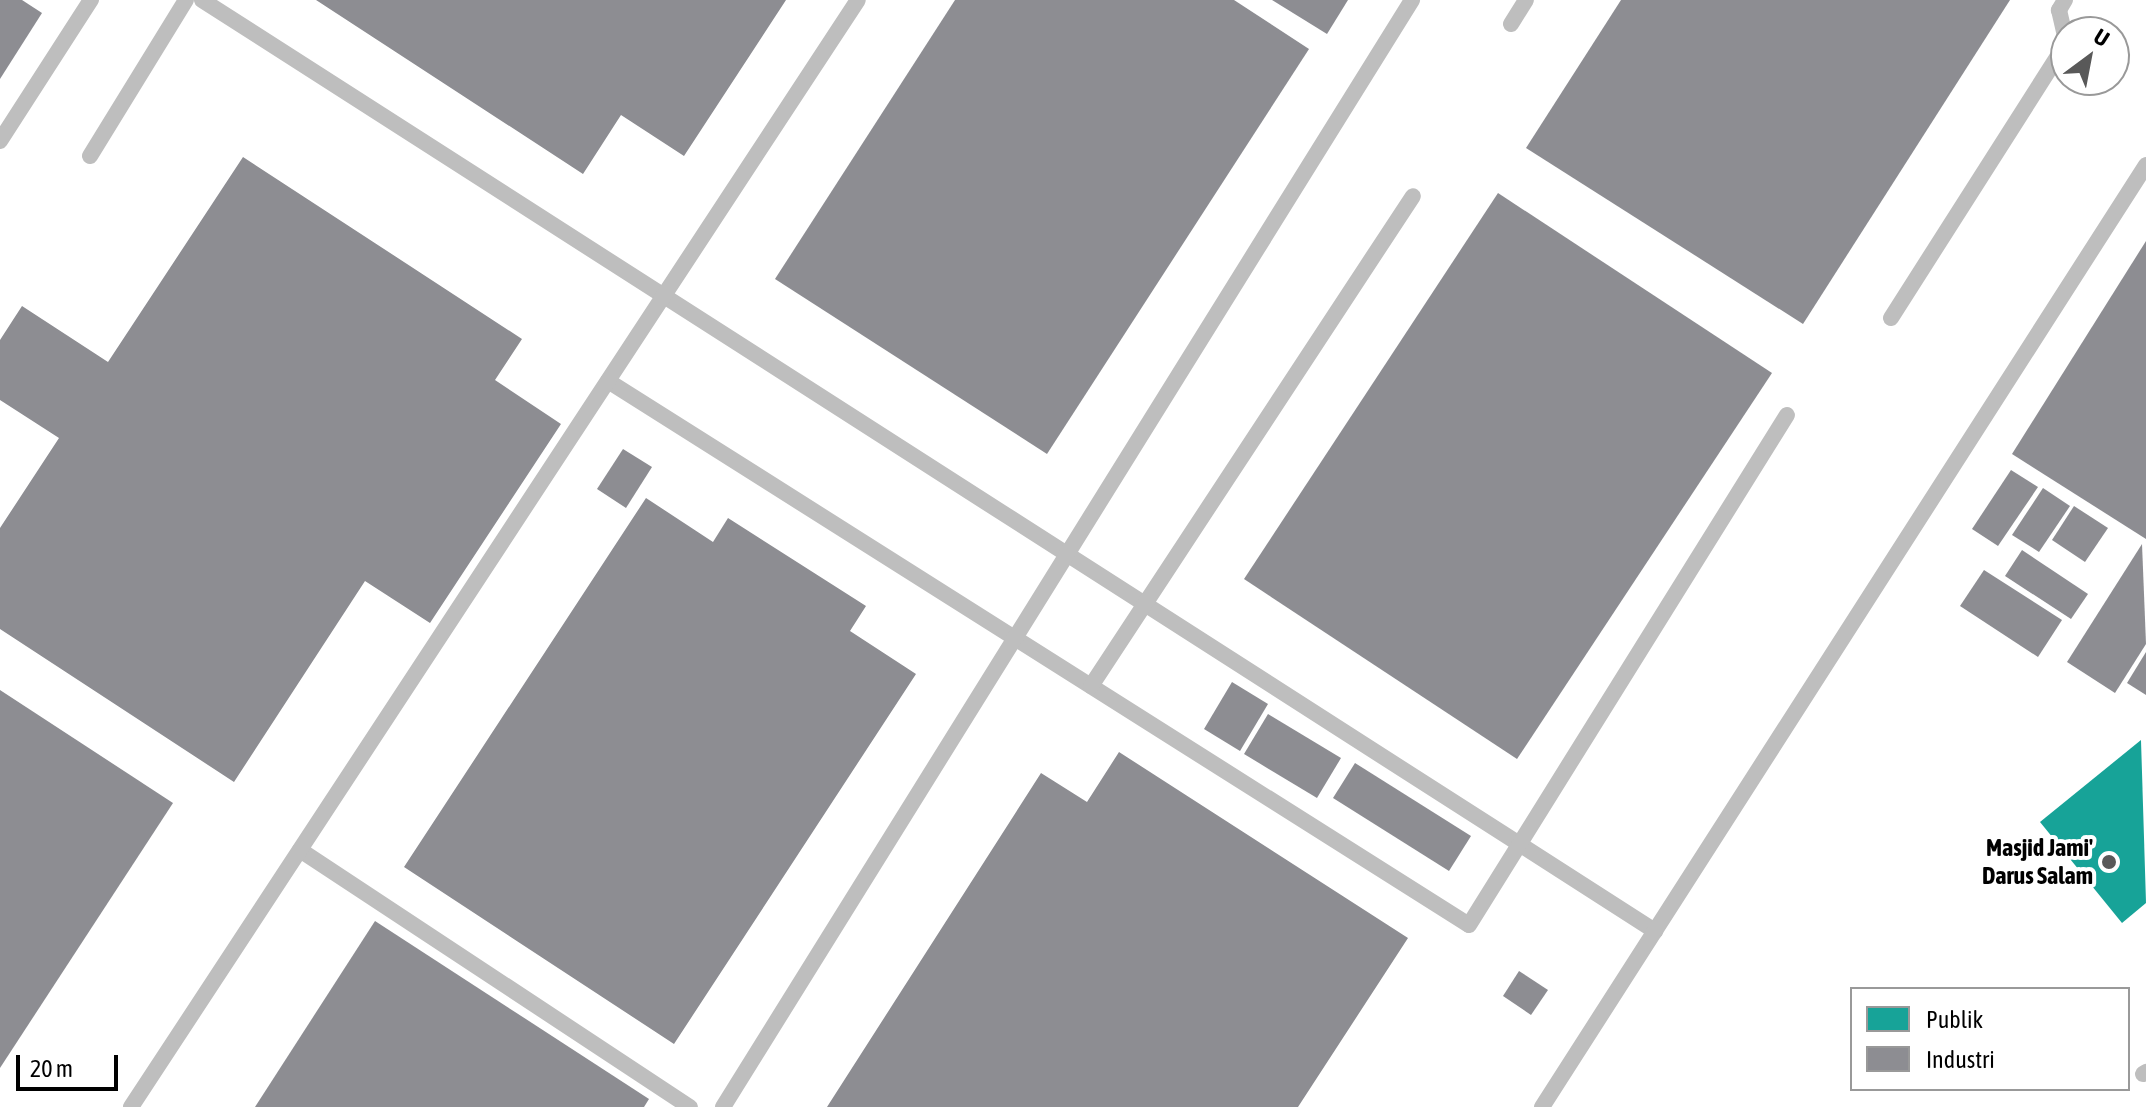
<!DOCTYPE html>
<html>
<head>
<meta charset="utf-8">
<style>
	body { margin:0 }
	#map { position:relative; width:2146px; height:1107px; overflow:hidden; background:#fff; font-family:"Asap Condensed",sans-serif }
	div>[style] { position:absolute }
	.public>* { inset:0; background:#17a398 }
	.industry>* { inset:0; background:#8d8d92 }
	.lane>* { height:16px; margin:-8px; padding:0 8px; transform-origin:8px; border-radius:8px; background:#bebebe }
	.dots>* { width:22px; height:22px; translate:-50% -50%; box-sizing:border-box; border:4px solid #fff; border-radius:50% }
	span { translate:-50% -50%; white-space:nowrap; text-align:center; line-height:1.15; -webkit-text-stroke:8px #fff; paint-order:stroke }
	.poi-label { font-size:24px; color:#000; font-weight:700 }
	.right { translate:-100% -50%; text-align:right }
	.legend { position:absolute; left:1850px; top:987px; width:280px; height:104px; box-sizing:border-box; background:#fff; border:2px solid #999; margin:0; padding:10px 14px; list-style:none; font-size:24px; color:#000 }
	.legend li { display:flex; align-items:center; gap:16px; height:40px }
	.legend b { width:40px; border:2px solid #999 }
	.north { position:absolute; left:2050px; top:16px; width:80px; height:80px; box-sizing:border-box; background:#fff; border:2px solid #999; border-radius:50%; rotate:32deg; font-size:22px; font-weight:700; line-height:32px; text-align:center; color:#000 }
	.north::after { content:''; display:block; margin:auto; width:28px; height:36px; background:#595959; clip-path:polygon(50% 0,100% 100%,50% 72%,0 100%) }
	.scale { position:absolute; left:16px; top:1055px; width:102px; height:36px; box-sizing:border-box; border:4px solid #000; border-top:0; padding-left:10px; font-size:24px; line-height:28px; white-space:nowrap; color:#000; -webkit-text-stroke:6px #fff; paint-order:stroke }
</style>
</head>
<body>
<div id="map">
	<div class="public">
		<div style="clip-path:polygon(2141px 740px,2146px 903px,2122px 923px,2040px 822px)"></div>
	</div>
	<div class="industry">
		<div style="clip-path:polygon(0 0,22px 0,42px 13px,0 79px)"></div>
		<div style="clip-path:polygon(316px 0,786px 0,684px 156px,621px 115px,583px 174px)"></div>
		<div style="clip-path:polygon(955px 0,1234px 0,1309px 49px,1047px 454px,775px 279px)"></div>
		<div style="clip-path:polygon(1272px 0,1348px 0,1327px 34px)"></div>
		<div style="clip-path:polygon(1621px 0,2010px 0,1803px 324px,1526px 148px)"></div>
		<div style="clip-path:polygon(243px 157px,522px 339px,495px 380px,561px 424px,430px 623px,365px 581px,234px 782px,0 629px,0 528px,59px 438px,0 400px,0 340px,22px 306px,108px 362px)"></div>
		<div style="clip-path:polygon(1498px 193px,1772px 373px,1517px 759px,1244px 579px)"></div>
		<div style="clip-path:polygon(2146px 241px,2146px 539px,2012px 454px)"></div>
		<div style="clip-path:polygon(623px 449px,652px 467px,626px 508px,597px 489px)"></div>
		<div style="clip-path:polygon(2011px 470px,2038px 487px,1998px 546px,1972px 529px)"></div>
		<div style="clip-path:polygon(2043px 488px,2070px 506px,2039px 552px,2012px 535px)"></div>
		<div style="clip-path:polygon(646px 498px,713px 542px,728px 518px,866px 606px,850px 631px,916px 674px,674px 1044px,404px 867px)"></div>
		<div style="clip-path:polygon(2074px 506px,2108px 528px,2085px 562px,2052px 540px)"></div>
		<div style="clip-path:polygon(2142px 544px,2146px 644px,2115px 693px,2067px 662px)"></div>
		<div style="clip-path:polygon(2022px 550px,2088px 594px,2071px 619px,2005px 576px)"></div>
		<div style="clip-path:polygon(1984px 570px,2062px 620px,2038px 657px,1960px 606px)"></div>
		<div style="clip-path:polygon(2146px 652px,2146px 695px,2127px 683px)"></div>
		<div style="clip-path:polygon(1232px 682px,1268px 704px,1240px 751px,1204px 729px)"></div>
		<div style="clip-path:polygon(0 690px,173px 803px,0 1068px)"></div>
		<div style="clip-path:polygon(1268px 714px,1341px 758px,1317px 798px,1244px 754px)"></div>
		<div style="clip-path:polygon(1119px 752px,1408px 938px,1298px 1107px,827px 1107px,1041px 773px,1087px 802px)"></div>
		<div style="clip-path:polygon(1355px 763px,1471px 836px,1449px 871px,1333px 798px)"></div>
		<div style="clip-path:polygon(375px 921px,649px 1099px,644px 1107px,255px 1107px)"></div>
		<div style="clip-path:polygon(1519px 971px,1548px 990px,1531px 1015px,1503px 996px)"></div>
	</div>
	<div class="lane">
		<div style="left:202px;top:0;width:1726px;rotate:32.65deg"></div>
		<div style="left:2065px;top:0;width:12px;rotate:121deg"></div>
		<div style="left:2059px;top:10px;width:32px;rotate:77deg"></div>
		<div style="left:1511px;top:24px;width:28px;rotate:-58deg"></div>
		<div style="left:0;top:141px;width:168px;rotate:-57.2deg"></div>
		<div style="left:90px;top:156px;width:183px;rotate:-58.4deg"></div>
		<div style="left:1891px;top:318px;width:326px;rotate:-57.5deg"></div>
		<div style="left:608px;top:381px;width:1018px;rotate:32.29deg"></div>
		<div style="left:1469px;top:925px;width:601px;rotate:-58.06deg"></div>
		<div style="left:1091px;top:686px;width:586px;rotate:-56.69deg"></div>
		<div style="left:300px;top:850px;width:467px;rotate:33.4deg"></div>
		<div style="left:2143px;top:1074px;width:4px;rotate:-34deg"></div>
		<div style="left:131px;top:1107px;width:1324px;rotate:-56.71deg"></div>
		<div style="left:723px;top:1107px;width:1304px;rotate:-58.1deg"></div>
		<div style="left:1542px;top:1107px;width:1119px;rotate:-57.33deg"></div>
	</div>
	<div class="dots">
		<div style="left:2109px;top:862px;background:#595959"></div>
	</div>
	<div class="poi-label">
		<span class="right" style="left:2093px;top:862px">Masjid Jami'<br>Darus Salam</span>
	</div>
	<ul class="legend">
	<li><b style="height:22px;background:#17a398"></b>Publik</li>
	<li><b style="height:22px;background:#8d8d92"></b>Industri</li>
	</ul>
	<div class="north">U</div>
	<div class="scale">20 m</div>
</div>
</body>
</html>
